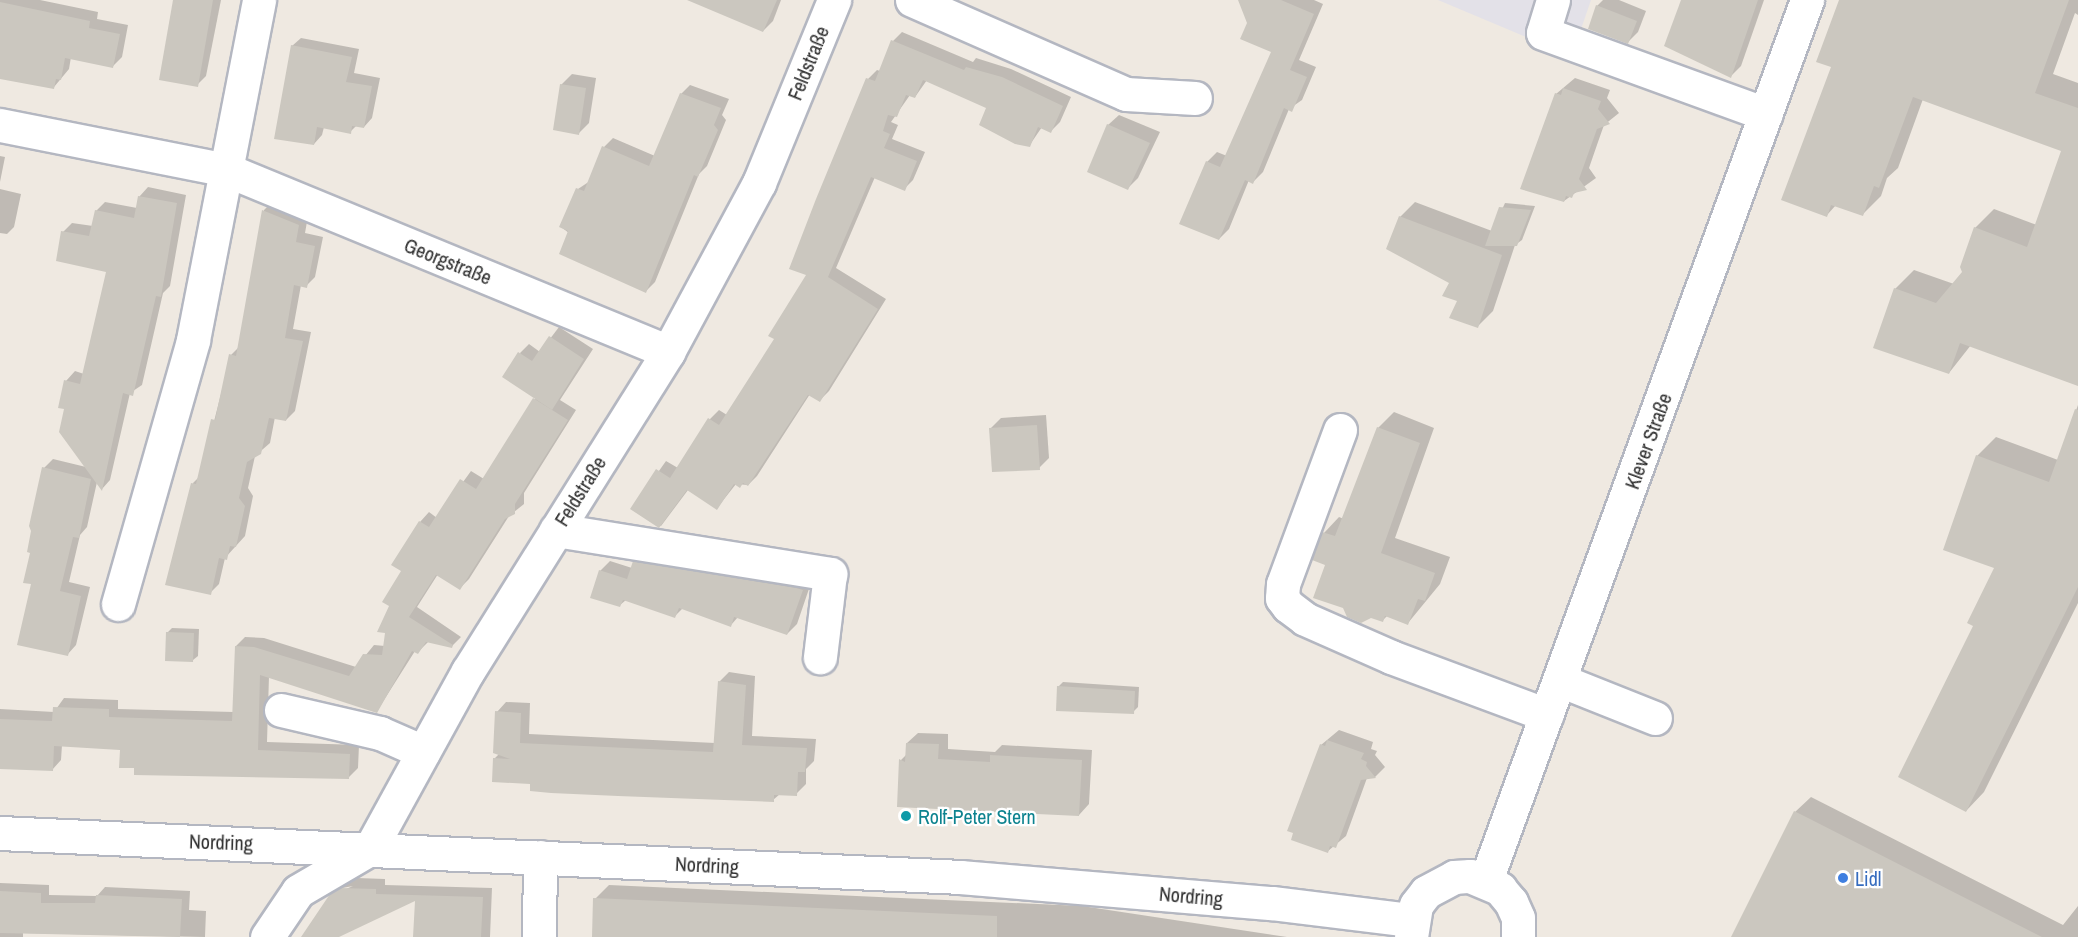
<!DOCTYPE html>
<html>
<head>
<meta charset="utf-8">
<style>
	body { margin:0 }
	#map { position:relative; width:2078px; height:937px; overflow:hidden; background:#efe9e1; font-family:"Archivo Narrow",sans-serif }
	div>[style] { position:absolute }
	.industrial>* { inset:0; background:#e3e1e8 }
	.shadow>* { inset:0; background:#0003 }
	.building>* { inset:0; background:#cbc7bf }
	.roads { filter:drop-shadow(2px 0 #b4b7c1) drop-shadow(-2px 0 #b4b7c1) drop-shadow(0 2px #b4b7c1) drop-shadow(0 -2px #b4b7c1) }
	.minor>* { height:33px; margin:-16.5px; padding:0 16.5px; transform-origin:16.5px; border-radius:16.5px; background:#fff }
	.dots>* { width:16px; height:16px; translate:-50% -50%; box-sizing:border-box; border:3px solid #fff; border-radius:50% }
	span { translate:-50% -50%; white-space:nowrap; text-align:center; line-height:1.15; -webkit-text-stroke:4.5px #fff; paint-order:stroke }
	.street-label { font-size:20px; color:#2e2e2e }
	.culture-label { font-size:20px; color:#0d838f }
	.left { translate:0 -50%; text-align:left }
	.shop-label { font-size:20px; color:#366cbe }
</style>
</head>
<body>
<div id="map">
	<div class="industrial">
		<div style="clip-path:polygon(1438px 0,1591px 0,1580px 32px,1728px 91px,1718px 118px)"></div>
	</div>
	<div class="shadow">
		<div style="clip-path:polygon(0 0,40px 0,98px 12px,97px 19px,128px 25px,122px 57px,113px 66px,71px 57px,69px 69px,54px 87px,0 77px)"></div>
		<div style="clip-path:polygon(175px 0,221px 0,206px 76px,197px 85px)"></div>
		<div style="clip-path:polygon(690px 0,781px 0,773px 21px,763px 31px)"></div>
		<div style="clip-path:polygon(1244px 0,1314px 0,1323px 4px,1299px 60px,1316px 67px,1302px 100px,1289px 109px,1263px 172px,1253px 182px,1249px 180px,1229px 229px,1219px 239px,1207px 162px,1217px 152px,1227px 156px,1273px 52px,1249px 23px)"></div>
		<div style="clip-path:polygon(1603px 0,1619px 0,1646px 11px,1638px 32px,1628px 42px,1597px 6px)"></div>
		<div style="clip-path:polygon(1683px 0,1764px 0,1741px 66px,1731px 76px)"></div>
		<div style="clip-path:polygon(1840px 0,2078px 0,2078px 15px,2075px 13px,2053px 74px,2078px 83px,2078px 384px,1971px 345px,1949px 373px,1895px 289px,1914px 270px,1954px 284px,1964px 272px,1975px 228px,1994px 209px,2037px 225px,2063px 150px,1923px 99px,1898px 168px,1887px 178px,1881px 196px,1862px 215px,1836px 205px,1827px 215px,1832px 66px)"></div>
		<div style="clip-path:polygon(902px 32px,973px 62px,976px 58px,1011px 69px,1071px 97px,1060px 122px,1051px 131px,1042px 127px,1029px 146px,988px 107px,927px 80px,915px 97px,910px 95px,891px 122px,898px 125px,892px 139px,925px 152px,913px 180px,904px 189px,875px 177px,836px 268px,886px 299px,829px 391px,820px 400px,810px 394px,757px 476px,748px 485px,736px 484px,717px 508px,688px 490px,661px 526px,632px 509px,666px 461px,678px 468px,710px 419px,719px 410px,727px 415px,776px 339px,808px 275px,868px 79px,877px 70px,880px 71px,893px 41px)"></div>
		<div style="clip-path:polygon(301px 38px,359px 49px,354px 73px,380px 78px,372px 118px,364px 127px,357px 125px,350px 132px,324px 127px,322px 135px,314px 144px,292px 46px)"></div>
		<div style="clip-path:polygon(572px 74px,596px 78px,589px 123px,579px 133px,561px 85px)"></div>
		<div style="clip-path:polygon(1575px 78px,1610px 90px,1607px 98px,1619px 113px,1604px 125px,1598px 142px,1589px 168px,1596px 178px,1564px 201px,1556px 94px)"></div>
		<div style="clip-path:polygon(690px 85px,729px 99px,722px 115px,726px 120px,707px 166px,699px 174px,655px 282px,646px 291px,561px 227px,578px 189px,590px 181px,604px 147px,613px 138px,655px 156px,681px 94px)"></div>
		<div style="clip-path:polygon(1119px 115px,1160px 132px,1138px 178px,1128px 188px,1108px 125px)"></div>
		<div style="clip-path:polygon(0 156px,5px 157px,0 182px)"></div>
		<div style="clip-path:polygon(148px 187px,186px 195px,170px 286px,163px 293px,142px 385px,130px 393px,110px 480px,102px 489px,97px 482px,87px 527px,80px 535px,69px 582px,90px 587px,76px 645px,67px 655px,32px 583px,32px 552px,44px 468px,53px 459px,86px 467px,65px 408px,66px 381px,75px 371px,84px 374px,107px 271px,63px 232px,72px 223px,93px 226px,96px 211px,105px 202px,137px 208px,139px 197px)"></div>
		<div style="clip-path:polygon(0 189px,21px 194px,14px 227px,7px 234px,0 233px)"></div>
		<div style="clip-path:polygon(273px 201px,308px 216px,305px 233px,323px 237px,315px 277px,306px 286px,301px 285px,293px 329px,311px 332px,295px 411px,286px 420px,275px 417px,270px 443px,255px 456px,248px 488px,253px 496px,245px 536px,225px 558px,219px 584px,210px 593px,193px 483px,200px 476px,231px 355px,239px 347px,264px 210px)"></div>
		<div style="clip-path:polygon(1415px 202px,1492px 231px,1505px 203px,1535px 206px,1522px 240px,1515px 245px,1493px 311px,1477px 327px,1451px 282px,1400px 217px)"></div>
		<div style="clip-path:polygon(559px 327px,593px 349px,560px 400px,576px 410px,524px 493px,524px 504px,509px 516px,469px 579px,460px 588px,438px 574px,417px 607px,461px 637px,452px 646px,429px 641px,418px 652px,415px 651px,377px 711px,269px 676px,267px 742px,359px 745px,358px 768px,349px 777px,136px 767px,121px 749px,62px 745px,61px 760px,52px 770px,0 768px,0 709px,54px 712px,64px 698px,118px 700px,118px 709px,234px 712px,236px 646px,245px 637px,264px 638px,356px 667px,374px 645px,385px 646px,391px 606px,403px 571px,393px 565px,420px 522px,429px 512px,437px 518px,471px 471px,484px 479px,536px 398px,520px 353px,529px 344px,540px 352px)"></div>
		<div style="clip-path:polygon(2078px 405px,2078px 603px,1984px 792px,1966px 811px,1975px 625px,1996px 567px,1977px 456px,1996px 437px,2058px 460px)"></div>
		<div style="clip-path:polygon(1394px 412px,1434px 428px,1395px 538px,1450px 557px,1440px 584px,1408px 623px,1388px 615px,1383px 620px,1327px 564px,1324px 533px,1339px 517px,1344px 519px,1378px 428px)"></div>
		<div style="clip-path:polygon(1046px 415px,1049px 458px,1039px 468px,991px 428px,1001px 418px)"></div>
		<div style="clip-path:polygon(644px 552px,812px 580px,797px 624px,787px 634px,738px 617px,731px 625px,683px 608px,675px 616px,626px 600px,620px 605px,600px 571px,610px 561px,632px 568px)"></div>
		<div style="clip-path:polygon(172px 628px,199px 629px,198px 656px,193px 660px,167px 633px)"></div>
		<div style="clip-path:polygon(729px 672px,755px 676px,752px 736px,816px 739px,814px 761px,806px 769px,806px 784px,796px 794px,780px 794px,773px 800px,532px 783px,494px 759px,499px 754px,497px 712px,506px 702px,530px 703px,529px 734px,715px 743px,719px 682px)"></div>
		<div style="clip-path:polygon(1063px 682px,1139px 687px,1138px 707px,1133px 712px,1058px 687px)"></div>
		<div style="clip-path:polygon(1339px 730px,1373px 742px,1371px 749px,1377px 751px,1375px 755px,1385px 767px,1375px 777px,1367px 778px,1346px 836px,1328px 851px,1321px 745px)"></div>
		<div style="clip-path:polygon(918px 733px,948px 734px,948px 749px,995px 752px,1002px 745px,1092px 750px,1089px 804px,1079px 815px,899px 805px,901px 760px,907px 754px,907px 743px)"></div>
		<div style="clip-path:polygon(1811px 797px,2063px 925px,2078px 906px,2078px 937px,1732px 937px,1795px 812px)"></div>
		<div style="clip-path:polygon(357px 878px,385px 879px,385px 885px,492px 888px,490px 937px,414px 937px,416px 898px,336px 937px,302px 937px,334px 894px,353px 886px,337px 889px)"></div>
		<div style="clip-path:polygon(0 883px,49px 885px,49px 895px,97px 896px,105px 887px,190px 891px,189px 910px,206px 911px,205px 937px,23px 933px,23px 937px,0 937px)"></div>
		<div style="clip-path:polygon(609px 885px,1082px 906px,1287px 937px,593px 937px,595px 899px)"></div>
	</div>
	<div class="building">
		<div style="clip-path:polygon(173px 0,213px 0,198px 87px,159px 80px)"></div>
		<div style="clip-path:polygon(687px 0,777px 0,763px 32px)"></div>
		<div style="clip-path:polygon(1238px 0,1281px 0,1314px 14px,1290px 70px,1307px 77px,1292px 112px,1284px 108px,1253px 184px,1245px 180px,1219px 240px,1179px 224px,1206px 161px,1220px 167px,1271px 52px,1240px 39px,1247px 23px)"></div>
		<div style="clip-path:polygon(1681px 0,1758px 0,1731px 78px,1664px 46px)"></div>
		<div style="clip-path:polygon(1839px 0,2069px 0,2035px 93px,2078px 108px,2078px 386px,1960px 343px,1949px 374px,1873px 348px,1894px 288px,1936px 303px,1962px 272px,1960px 267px,1974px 227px,2027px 247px,2061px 151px,1913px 97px,1879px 188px,1874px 186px,1863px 216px,1831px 205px,1827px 217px,1781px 200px,1831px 67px,1816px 62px)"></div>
		<div style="clip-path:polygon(0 2px,90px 21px,89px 28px,120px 34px,113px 68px,65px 58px,61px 80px,56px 79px,54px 89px,0 79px)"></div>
		<div style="clip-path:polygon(1596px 5px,1637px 21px,1628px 44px,1588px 29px)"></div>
		<div style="clip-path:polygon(891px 40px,964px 70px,966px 67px,1002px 77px,1063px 106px,1051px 133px,1038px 127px,1030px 147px,1015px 144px,979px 125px,986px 108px,923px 80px,915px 98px,906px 95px,897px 117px,888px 115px,883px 131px,890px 134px,884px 148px,917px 161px,905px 191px,871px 177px,828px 277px,878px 309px,820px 402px,808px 395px,748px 486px,743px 483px,740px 488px,734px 484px,717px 510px,687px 490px,659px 528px,630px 509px,656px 469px,670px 478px,708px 418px,719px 425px,774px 339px,768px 336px,806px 275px,789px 269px,816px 199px,866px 78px,875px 81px)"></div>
		<div style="clip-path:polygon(291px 45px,352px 57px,346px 82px,372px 86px,364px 128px,352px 126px,351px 134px,317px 127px,314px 145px,274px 139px)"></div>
		<div style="clip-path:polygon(560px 84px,586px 88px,579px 135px,553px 130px)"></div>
		<div style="clip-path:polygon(1563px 88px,1601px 101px,1598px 109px,1610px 124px,1597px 129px,1579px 179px,1587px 190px,1574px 193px,1572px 198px,1566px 196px,1564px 202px,1520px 189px,1555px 93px,1561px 95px)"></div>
		<div style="clip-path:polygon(680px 93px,721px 108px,714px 125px,718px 130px,698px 177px,694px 175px,646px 293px,559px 254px,568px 231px,559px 227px,576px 188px,584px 191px,602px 146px,649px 166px)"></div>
		<div style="clip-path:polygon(1107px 124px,1150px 143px,1128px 190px,1087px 172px)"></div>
		<div style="clip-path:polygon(138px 196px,177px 203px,161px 297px,156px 296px,133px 396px,123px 393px,102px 491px,59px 432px,64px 409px,58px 408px,64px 380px,80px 384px,106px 272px,56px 261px,61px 231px,89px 236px,95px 210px,134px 218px)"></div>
		<div style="clip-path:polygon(1499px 207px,1531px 210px,1517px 246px,1485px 246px)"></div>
		<div style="clip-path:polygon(262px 210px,299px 225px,296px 242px,315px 246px,307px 288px,294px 285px,285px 338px,303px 341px,286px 421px,269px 418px,261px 454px,247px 462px,239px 498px,245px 506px,236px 547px,230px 546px,227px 560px,219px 558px,211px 595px,165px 585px,191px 483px,196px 484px,211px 419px,215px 420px,229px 354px,236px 356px)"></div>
		<div style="clip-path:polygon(1399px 216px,1502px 255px,1478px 328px,1449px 318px,1457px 301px,1442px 296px,1449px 283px,1386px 249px)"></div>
		<div style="clip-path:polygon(549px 336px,584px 359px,552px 410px,502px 377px,518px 352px,532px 361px)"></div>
		<div style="clip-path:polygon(533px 398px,568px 420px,515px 504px,515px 514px,505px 519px,460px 590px,436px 575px,409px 617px,453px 645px,452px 648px,426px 642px,418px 654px,412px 651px,377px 713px,260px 675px,258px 750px,350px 754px,349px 779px,134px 775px,134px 768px,119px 768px,120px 750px,54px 746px,53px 771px,0 769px,0 719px,52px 721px,53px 707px,109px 709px,109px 717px,232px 721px,235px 646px,254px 647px,349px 676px,363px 654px,382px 655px,385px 633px,377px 632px,389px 606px,382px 602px,401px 571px,391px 565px,419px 521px,429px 527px,460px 479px,476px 489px)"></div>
		<div style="clip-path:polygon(2075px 409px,2078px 410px,2078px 587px,1966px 812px,1898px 777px,1973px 626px,1967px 623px,1994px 568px,1943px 550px,1976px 455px,2049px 482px)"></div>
		<div style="clip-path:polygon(1037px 425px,1040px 470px,992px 472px,989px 428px)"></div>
		<div style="clip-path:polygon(1377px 427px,1420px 443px,1381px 553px,1435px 573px,1425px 601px,1418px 599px,1408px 625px,1385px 616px,1383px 622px,1371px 618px,1361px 623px,1347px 617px,1343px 608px,1313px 598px,1325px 565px,1312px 560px,1322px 532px,1335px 536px)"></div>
		<div style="clip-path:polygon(42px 467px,91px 479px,79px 538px,73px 537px,60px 591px,81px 596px,68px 656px,17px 645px,31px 584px,23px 583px,30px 553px,27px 552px,31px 531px,29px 526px)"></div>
		<div style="clip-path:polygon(633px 561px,796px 588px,803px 590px,787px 635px,734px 617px,731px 627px,679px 608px,675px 618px,623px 600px,620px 607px,590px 598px,599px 570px,627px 579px)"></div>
		<div style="clip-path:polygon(166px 632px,194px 633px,193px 662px,165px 661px)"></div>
		<div style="clip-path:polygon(718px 681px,746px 685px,742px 745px,807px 748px,805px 772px,798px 772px,797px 796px,774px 795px,774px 802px,618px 796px,551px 793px,530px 791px,530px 784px,492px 782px,493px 758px,510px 759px,493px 753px,495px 711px,521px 713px,520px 743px,713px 752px)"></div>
		<div style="clip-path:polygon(1057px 686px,1135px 691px,1134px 714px,1056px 711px)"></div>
		<div style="clip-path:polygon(1327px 740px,1364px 753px,1361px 759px,1367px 762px,1366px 766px,1376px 778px,1361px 780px,1336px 848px,1330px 846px,1328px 853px,1291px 840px,1293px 833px,1287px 831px,1320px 744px,1325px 746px)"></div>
		<div style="clip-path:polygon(906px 743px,939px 744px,938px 759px,990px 762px,990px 755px,1082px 760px,1079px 816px,897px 807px,899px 759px,905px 762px)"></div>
		<div style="clip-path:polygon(1794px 811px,1808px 818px,2042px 937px,1731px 937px)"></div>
		<div style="clip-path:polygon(341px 888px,376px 889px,376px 894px,483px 897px,481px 937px,413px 937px,415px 901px,339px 937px,301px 937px,330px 894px)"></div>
		<div style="clip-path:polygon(0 891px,41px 893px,41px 903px,95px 903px,96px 895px,182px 899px,180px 937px,0 933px)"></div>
		<div style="clip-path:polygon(593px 898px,997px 916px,997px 937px,592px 937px)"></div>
	</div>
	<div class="roads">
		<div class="minor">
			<div style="left:912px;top:0;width:234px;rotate:23.7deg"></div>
			<div style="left:1126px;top:94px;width:69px;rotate:3.3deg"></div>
			<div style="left:1553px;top:0;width:34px;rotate:107deg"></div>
			<div style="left:1543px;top:33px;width:237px;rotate:20deg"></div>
			<div style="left:0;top:125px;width:231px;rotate:11.2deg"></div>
			<div style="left:227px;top:170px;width:477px;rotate:22.4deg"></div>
			<div style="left:1340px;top:430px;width:164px;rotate:110.3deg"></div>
			<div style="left:1283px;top:584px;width:14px;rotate:94deg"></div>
			<div style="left:1282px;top:598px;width:10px;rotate:53deg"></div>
			<div style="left:1288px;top:606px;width:21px;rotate:37deg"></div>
			<div style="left:1305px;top:619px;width:94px;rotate:23.8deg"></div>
			<div style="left:1391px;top:657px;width:166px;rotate:20.4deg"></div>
			<div style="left:556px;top:530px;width:278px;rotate:9.1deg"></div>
			<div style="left:830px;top:574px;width:84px;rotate:96.9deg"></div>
			<div style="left:118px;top:604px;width:274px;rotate:-74.1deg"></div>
			<div style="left:193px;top:340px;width:346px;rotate:-79deg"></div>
			<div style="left:1562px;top:681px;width:100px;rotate:21.7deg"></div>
			<div style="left:281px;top:710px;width:102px;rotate:13.1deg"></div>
			<div style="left:380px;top:733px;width:47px;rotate:23.8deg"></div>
			<div style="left:0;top:833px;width:961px;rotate:2.62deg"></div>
			<div style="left:960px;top:877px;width:313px;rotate:4.8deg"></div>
			<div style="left:1272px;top:903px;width:140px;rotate:7deg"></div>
			<div style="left:1486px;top:880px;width:937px;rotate:-69.96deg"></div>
			<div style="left:267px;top:937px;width:55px;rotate:-56deg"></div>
			<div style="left:298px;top:891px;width:83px;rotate:-30.3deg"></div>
			<div style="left:370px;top:849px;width:203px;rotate:-61.2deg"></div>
			<div style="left:468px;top:671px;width:377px;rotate:-57.9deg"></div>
			<div style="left:668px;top:352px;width:192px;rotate:-61.7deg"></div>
			<div style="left:759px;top:183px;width:198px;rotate:-67.7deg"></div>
			<div style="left:539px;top:937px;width:80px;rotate:-89.3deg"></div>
			<div style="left:1411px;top:937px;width:32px;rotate:-81deg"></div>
			<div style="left:1416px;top:905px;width:16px;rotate:-52deg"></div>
			<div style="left:1426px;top:892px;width:32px;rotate:-28deg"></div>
			<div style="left:1454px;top:877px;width:16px;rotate:-4deg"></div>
			<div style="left:1470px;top:876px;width:33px;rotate:23deg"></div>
			<div style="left:1500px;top:889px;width:17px;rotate:50deg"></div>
			<div style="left:1511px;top:902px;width:17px;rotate:66deg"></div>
			<div style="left:1518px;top:918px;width:19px;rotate:90deg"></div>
		</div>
	</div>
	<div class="dots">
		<div style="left:906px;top:816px;background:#0f9aa8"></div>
		<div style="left:1843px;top:878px;background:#3f7fe0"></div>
	</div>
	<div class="street-label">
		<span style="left:808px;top:63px;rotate:-68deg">Feldstraße</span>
		<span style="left:448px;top:261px;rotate:22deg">Georgstraße</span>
		<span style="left:1648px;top:441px;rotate:-70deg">Klever Straße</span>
		<span style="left:580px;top:491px;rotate:-58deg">Feldstraße</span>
		<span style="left:221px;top:842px;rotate:2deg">Nordring</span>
		<span style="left:707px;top:865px;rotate:3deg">Nordring</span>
		<span style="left:1191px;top:896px;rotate:5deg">Nordring</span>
	</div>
	<div class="culture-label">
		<span class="left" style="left:918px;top:816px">Rolf-Peter Stern</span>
	</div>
	<div class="shop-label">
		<span class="left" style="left:1855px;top:878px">Lidl</span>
	</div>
</div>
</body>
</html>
